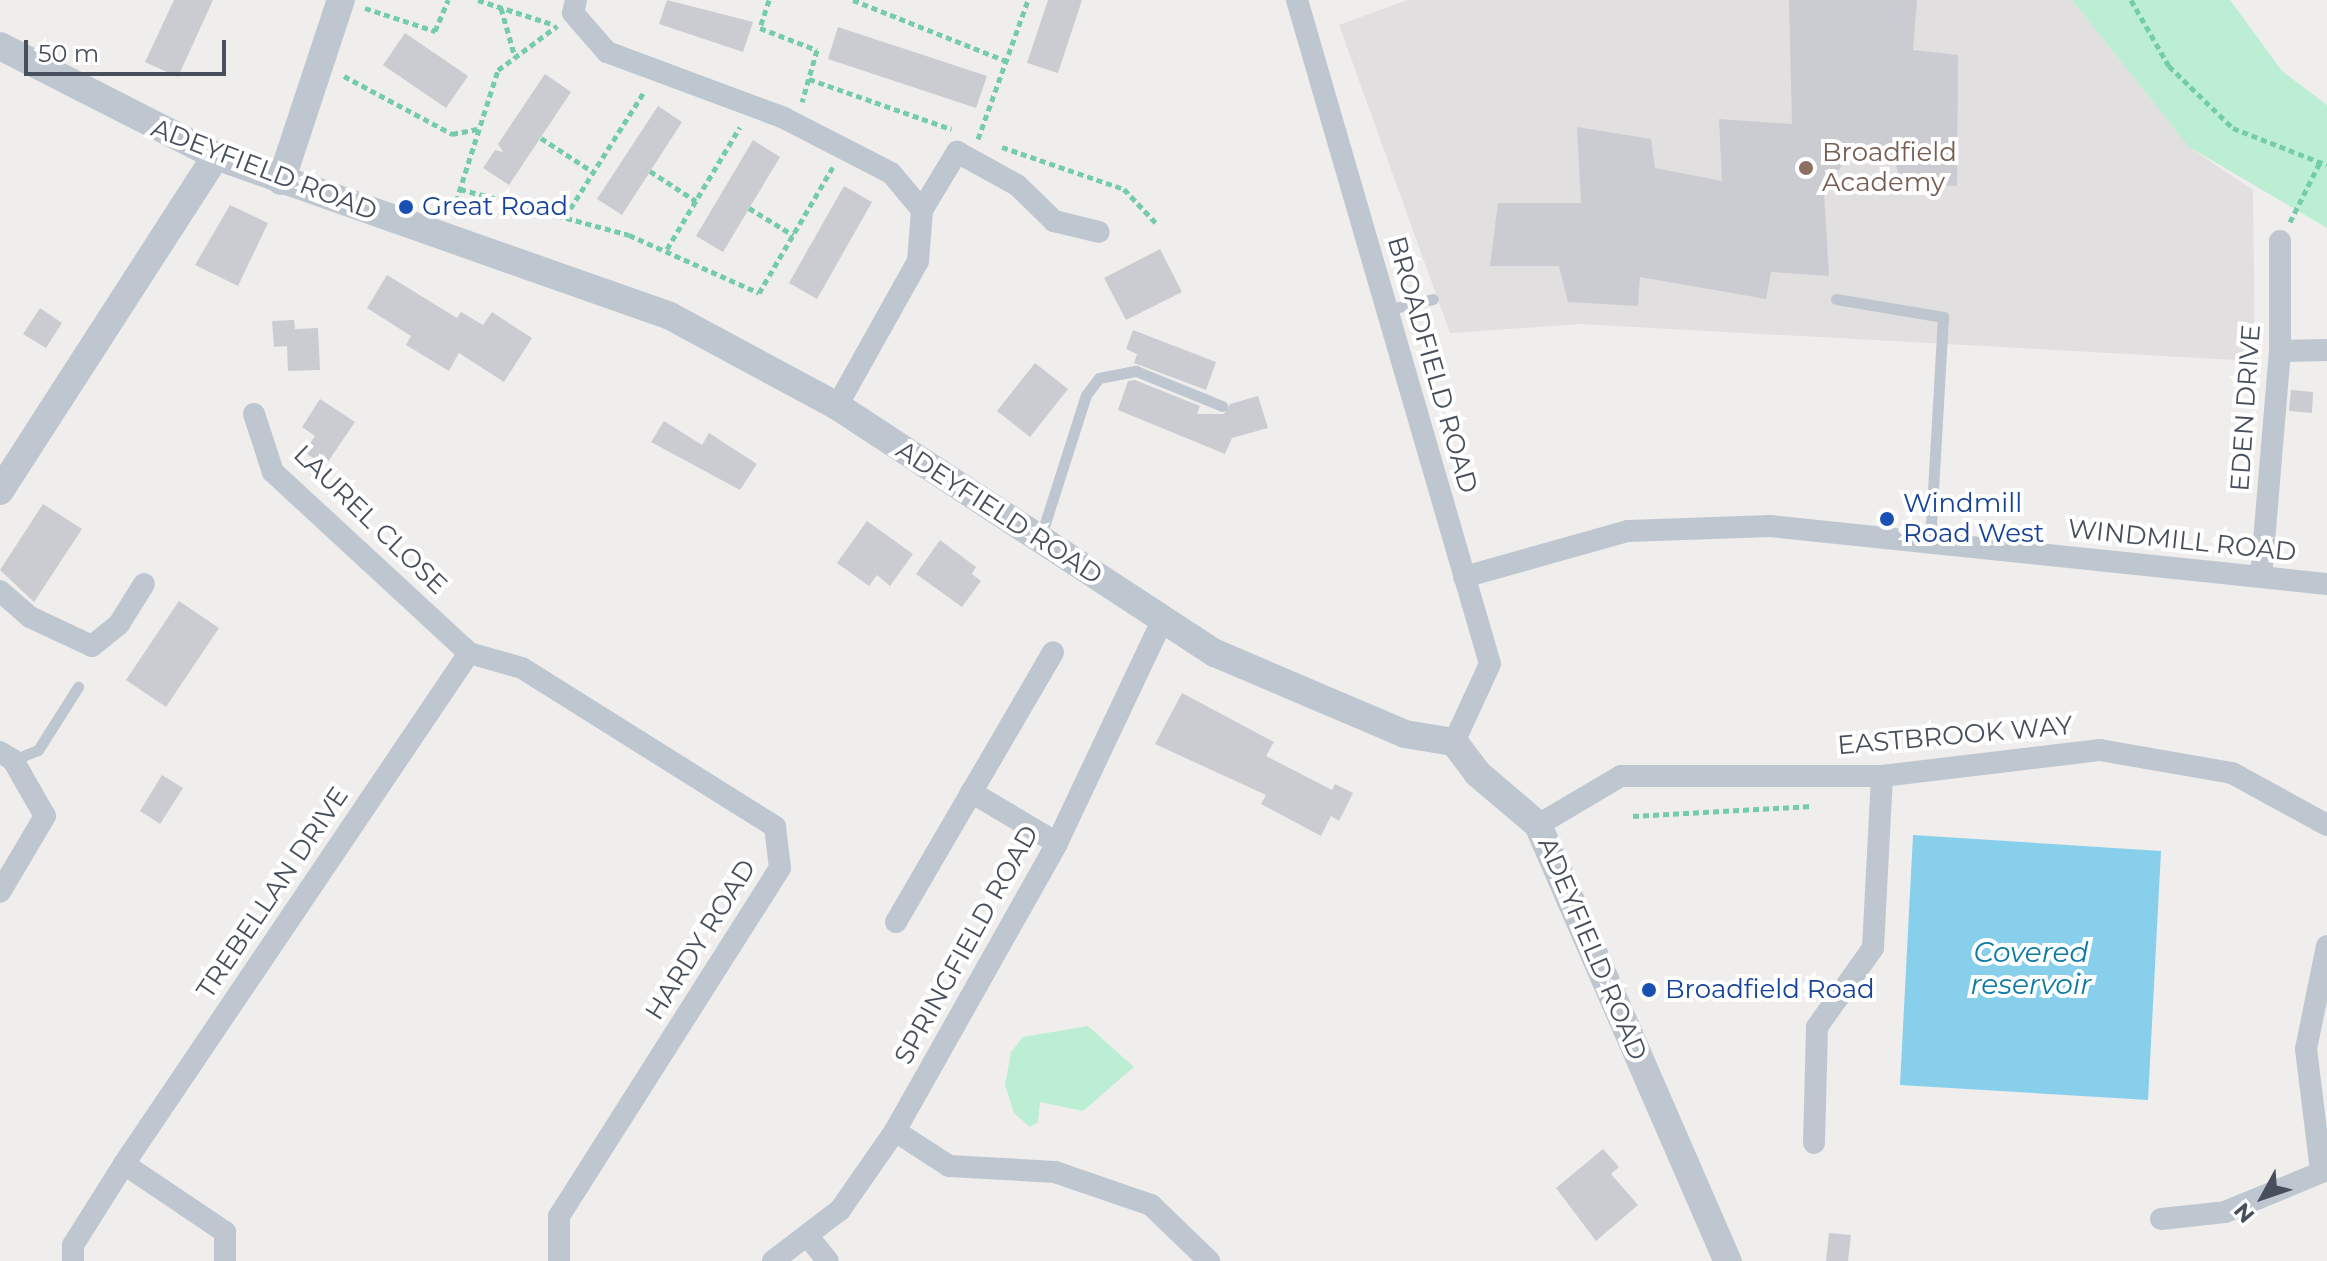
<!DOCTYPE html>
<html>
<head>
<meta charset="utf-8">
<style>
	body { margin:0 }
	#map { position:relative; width:2327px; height:1261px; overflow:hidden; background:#f0eeed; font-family:Montserrat,sans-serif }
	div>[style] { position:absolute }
	.education>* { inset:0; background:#e1dfdf }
	.green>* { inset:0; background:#bbeed3 }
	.water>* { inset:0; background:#88cfeb }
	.building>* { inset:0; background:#caccd2 }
	.path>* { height:5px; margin-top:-2.5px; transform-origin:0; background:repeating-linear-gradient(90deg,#74cca8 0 6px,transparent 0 10px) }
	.service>* { height:11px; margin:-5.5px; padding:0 5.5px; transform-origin:5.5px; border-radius:5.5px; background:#bec7d0 }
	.minor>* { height:22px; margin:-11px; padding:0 11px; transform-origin:11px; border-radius:11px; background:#bec7d0 }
	.tertiary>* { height:28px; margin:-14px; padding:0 14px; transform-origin:14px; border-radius:14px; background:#bec7d0 }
	.dots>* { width:22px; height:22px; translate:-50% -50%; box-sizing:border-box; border:4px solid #fff; border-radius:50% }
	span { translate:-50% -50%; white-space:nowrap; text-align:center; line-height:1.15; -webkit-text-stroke:8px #fff; paint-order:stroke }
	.education-label { font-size:26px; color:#785e54 }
	.left { translate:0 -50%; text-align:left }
	.street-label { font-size:26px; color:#464f5b }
	.transit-label { font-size:26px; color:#164399 }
	.water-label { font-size:28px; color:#0c7aa7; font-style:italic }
	.north { position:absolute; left:2223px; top:1157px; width:80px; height:80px; -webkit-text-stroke:6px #fff; paint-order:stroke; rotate:230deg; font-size:22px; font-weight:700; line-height:32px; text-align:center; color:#464f5b }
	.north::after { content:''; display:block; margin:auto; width:28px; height:36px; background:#464f5b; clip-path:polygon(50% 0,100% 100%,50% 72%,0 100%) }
	.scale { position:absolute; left:24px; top:40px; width:202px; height:36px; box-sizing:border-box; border:4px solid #464f5b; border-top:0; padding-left:10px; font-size:24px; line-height:28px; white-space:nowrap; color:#464f5b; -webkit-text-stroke:6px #fff; paint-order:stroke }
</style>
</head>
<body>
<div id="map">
	<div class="education">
		<div style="clip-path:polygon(1408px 0,2072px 0,2189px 147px,2253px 190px,2255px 361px,1581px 324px,1450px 333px,1339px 25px)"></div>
	</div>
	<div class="green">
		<div style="clip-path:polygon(2072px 0,2230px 0,2282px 71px,2327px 105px,2327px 228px,2189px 147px)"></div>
		<div style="clip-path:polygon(1088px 1026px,1134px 1067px,1083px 1111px,1040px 1102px,1038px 1122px,1030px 1127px,1014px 1113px,1005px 1085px,1011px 1052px,1023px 1037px)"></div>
	</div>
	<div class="water">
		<div style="clip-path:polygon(1913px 835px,2161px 851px,2148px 1100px,1900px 1085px)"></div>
	</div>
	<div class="building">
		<div style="clip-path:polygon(174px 0,213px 0,178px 77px,145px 62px)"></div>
		<div style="clip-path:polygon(667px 0,753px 22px,743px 52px,659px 24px)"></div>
		<div style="clip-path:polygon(1048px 0,1082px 0,1058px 73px,1027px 63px)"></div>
		<div style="clip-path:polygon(1789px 0,1917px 0,1913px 50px,1958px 55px,1957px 186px,1901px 184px,1895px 161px,1848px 156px,1824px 193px,1829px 276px,1771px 272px,1766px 299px,1640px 277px,1638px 306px,1568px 302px,1559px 266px,1490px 266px,1498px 203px,1581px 203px,1577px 127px,1651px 139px,1655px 168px,1722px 181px,1719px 119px,1792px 124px)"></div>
		<div style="clip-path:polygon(838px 27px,987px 76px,976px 108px,828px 59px)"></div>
		<div style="clip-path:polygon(405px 33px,468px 76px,446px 108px,383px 65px)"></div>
		<div style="clip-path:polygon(545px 74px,571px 92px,509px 185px,483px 168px,495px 150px,503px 152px,498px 144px)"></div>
		<div style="clip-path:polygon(658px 106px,682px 122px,622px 215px,597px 199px)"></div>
		<div style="clip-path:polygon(753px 140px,780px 157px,723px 252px,696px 236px)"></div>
		<div style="clip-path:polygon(844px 186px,872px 202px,817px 299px,789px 283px)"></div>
		<div style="clip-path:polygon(230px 205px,268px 223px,238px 286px,195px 265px)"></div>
		<div style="clip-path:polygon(1160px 249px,1182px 292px,1126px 320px,1104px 278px)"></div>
		<div style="clip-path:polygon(387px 275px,457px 318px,461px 312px,483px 325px,492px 312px,532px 338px,504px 382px,459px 353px,449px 371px,406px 345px,411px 336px,367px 308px)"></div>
		<div style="clip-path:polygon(40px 308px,62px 323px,46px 348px,23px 334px)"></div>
		<div style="clip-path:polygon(294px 320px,295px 329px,318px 328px,320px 370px,288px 371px,287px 346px,274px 347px,272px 321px)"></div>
		<div style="clip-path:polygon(1133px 330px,1216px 362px,1206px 390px,1134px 363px,1137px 354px,1126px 349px)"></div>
		<div style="clip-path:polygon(1035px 363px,1068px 389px,1030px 437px,997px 411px)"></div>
		<div style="clip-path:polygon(1135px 380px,1200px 406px,1197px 414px,1224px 414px,1230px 404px,1258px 396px,1268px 428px,1232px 438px,1225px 454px,1118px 410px,1128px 381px)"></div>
		<div style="clip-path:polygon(2291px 390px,2313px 392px,2312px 413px,2289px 411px)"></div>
		<div style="clip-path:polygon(320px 399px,355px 422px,325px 466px,304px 452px,315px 436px,302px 427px)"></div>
		<div style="clip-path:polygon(664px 421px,702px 445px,709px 433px,757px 464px,740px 490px,651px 442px)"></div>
		<div style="clip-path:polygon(43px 504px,82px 529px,34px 602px,0 570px)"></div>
		<div style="clip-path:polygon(867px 521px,913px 554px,890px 586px,877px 575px,869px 586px,837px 563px)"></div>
		<div style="clip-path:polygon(940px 540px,976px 567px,972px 574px,981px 581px,962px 607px,916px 574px)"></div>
		<div style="clip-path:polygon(179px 601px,219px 628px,166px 707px,126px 680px)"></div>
		<div style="clip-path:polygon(1182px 693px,1274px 742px,1266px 756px,1332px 790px,1335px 784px,1353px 793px,1339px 821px,1331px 816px,1321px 836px,1261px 804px,1266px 795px,1155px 744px)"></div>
		<div style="clip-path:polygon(162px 775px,183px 788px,160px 824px,140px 811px)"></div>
		<div style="clip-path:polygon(1603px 1149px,1619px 1167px,1611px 1174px,1638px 1205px,1596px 1241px,1556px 1188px)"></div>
		<div style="clip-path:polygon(1829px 1233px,1851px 1235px,1848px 1261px,1826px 1261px)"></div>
	</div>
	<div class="path">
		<div style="left:478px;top:0;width:78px;rotate:18deg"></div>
		<div style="left:769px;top:0;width:29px;rotate:108deg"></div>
		<div style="left:760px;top:28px;width:61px;rotate:21.1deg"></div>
		<div style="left:817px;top:50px;width:54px;rotate:106.1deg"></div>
		<div style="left:853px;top:0;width:165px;rotate:21.7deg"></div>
		<div style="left:2131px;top:0;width:76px;rotate:60.1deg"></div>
		<div style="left:2169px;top:66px;width:89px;rotate:44.1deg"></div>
		<div style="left:2233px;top:128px;width:101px;rotate:21.5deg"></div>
		<div style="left:365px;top:8px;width:74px;rotate:18.2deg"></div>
		<div style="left:435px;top:31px;width:34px;rotate:-67deg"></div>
		<div style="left:501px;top:8px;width:51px;rotate:74.1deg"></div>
		<div style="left:344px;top:76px;width:123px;rotate:28.2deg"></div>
		<div style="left:452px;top:134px;width:26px;rotate:-11deg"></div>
		<div style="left:809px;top:79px;width:151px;rotate:19.4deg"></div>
		<div style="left:541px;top:138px;width:62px;rotate:33.2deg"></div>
		<div style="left:978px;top:139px;width:148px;rotate:-70.2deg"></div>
		<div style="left:1002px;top:147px;width:129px;rotate:19deg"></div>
		<div style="left:1124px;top:189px;width:47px;rotate:46.7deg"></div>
		<div style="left:650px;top:171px;width:55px;rotate:33.1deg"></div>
		<div style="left:460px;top:189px;width:175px;rotate:15.2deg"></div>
		<div style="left:629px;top:235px;width:142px;rotate:24deg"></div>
		<div style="left:759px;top:293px;width:146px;rotate:-59.6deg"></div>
		<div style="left:749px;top:208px;width:52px;rotate:31.5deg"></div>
		<div style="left:453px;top:211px;width:148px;rotate:-72.3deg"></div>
		<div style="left:498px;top:70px;width:74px;rotate:-36.7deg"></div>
		<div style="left:565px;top:217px;width:148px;rotate:-57.7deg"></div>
		<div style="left:2290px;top:222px;width:67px;rotate:-63.4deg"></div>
		<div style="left:667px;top:249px;width:142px;rotate:-59.1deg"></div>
		<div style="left:1633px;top:816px;width:179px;rotate:-3.2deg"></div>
	</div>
	<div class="service">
		<div style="left:1836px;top:299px;width:109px;rotate:9.5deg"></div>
		<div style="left:1943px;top:317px;width:227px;rotate:93.3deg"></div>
		<div style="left:1386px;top:310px;width:48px;rotate:-13.2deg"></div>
		<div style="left:1040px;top:539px;width:151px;rotate:-72.3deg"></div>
		<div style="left:1086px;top:395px;width:21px;rotate:-53deg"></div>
		<div style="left:1099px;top:378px;width:38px;rotate:-11deg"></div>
		<div style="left:1136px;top:371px;width:93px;rotate:22.1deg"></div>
		<div style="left:13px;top:760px;width:27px;rotate:-22deg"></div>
		<div style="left:38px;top:750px;width:75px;rotate:-57.6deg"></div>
	</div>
	<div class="minor">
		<div style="left:576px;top:0;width:13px;rotate:103deg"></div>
		<div style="left:573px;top:13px;width:52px;rotate:48.9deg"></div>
		<div style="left:607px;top:52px;width:189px;rotate:20.4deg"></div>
		<div style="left:784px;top:118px;width:120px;rotate:27.2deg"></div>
		<div style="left:891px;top:173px;width:48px;rotate:50deg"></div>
		<div style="left:1297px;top:0;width:691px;rotate:73.79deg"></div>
		<div style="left:1490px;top:664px;width:86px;rotate:114.8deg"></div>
		<div style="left:2280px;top:351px;width:47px;rotate:-1.2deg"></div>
		<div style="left:837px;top:406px;width:166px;rotate:-60.8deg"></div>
		<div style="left:918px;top:261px;width:51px;rotate:-85.5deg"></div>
		<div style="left:922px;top:210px;width:68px;rotate:-58.9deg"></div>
		<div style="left:957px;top:152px;width:68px;rotate:28.8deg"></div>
		<div style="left:1017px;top:185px;width:52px;rotate:44.2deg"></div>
		<div style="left:1054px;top:221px;width:46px;rotate:13.7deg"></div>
		<div style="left:254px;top:414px;width:61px;rotate:71.9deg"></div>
		<div style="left:273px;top:472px;width:267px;rotate:42.7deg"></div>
		<div style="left:469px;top:653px;width:55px;rotate:15.8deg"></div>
		<div style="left:522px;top:668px;width:299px;rotate:32.1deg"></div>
		<div style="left:775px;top:827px;width:41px;rotate:83deg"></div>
		<div style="left:780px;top:868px;width:412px;rotate:122.4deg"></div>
		<div style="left:559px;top:1216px;width:45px;rotate:90deg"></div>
		<div style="left:1464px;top:577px;width:170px;rotate:-15.7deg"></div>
		<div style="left:1628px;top:531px;width:142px;rotate:-2deg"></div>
		<div style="left:1770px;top:526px;width:560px;rotate:5.94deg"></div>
		<div style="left:2261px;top:577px;width:227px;rotate:-85.2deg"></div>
		<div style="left:2280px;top:351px;width:110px;rotate:-90deg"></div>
		<div style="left:0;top:591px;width:40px;rotate:41deg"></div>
		<div style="left:30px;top:617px;width:68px;rotate:25.1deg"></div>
		<div style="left:92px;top:646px;width:35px;rotate:-39deg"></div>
		<div style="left:119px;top:624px;width:47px;rotate:-58deg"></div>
		<div style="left:0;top:752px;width:15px;rotate:32deg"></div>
		<div style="left:13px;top:760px;width:64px;rotate:60.3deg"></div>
		<div style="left:45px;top:816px;width:88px;rotate:120.6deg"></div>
		<div style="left:971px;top:792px;width:100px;rotate:30.7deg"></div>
		<div style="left:1538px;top:825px;width:96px;rotate:-30.6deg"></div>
		<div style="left:1621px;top:776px;width:261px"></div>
		<div style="left:1882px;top:776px;width:220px;rotate:-6.8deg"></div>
		<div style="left:2100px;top:750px;width:134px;rotate:9.9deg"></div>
		<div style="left:2232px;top:773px;width:108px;rotate:28.7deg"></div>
		<div style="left:896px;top:922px;width:312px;rotate:-59.8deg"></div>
		<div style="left:895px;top:1131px;width:64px;rotate:32.9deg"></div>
		<div style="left:949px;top:1166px;width:106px;rotate:3.2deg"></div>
		<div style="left:1055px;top:1172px;width:102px;rotate:19deg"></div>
		<div style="left:1151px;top:1205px;width:81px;rotate:44deg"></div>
		<div style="left:1814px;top:1143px;width:116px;rotate:-88.5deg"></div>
		<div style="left:1817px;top:1027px;width:97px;rotate:-54.7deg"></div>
		<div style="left:1873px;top:948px;width:172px;rotate:-87deg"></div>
		<div style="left:124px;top:1164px;width:122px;rotate:34deg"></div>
		<div style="left:225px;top:1232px;width:29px;rotate:90deg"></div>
		<div style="left:2321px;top:1171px;width:123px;rotate:-97deg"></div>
		<div style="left:2306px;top:1049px;width:105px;rotate:-78.5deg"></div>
		<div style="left:2161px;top:1219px;width:64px;rotate:-6.2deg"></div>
		<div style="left:2225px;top:1212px;width:110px;rotate:-22.4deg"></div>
		<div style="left:810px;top:1239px;width:28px;rotate:51deg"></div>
		<div style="left:73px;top:1261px;width:16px;rotate:-90deg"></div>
		<div style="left:73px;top:1245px;width:96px;rotate:-57.8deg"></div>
		<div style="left:124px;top:1164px;width:617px;rotate:-55.97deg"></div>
		<div style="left:773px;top:1261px;width:84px;rotate:-37.3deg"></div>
		<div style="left:840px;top:1210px;width:96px;rotate:-55.2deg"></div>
		<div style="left:895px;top:1131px;width:330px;rotate:-60.6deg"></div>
		<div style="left:1057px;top:843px;width:246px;rotate:-64.7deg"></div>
	</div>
	<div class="tertiary">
		<div style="left:0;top:46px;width:242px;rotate:27deg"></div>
		<div style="left:216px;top:156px;width:481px;rotate:19.4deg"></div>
		<div style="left:670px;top:316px;width:190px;rotate:28.3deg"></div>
		<div style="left:837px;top:406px;width:452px;rotate:33.2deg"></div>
		<div style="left:1215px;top:653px;width:207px;rotate:23.1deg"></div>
		<div style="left:1405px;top:734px;width:50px;rotate:9.3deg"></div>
		<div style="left:1454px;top:742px;width:39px;rotate:53deg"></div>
		<div style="left:1477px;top:773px;width:80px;rotate:40.4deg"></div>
		<div style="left:1538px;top:825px;width:476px;rotate:66.5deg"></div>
		<div style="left:281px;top:181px;width:191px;rotate:-71.7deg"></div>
		<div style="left:0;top:491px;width:399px;rotate:-57.2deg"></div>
	</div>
	<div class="dots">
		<div style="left:1806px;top:168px;background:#8d6e63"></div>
		<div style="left:406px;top:207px;background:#1a4fb4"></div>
		<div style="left:1887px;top:519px;background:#1a4fb4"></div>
		<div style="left:1649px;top:990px;background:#1a4fb4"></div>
	</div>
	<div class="education-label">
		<span class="left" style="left:1822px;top:168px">Broadfield<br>Academy</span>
	</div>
	<div class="street-label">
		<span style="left:264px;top:170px;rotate:21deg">ADEYFIELD ROAD</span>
		<span style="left:1432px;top:365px;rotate:74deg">BROADFIELD ROAD</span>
		<span style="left:2246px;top:408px;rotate:-86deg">EDEN DRIVE</span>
		<span style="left:999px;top:513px;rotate:33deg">ADEYFIELD ROAD</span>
		<span style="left:370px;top:520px;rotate:44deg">LAUREL CLOSE</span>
		<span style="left:2182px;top:541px;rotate:6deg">WINDMILL ROAD</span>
		<span style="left:1955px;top:736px;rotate:-5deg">EASTBROOK WAY</span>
		<span style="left:273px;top:893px;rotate:-56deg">TREBELLAN DRIVE</span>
		<span style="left:701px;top:940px;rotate:-58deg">HARDY ROAD</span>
		<span style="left:967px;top:945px;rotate:-61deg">SPRINGFIELD ROAD</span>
		<span style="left:1592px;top:949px;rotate:67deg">ADEYFIELD ROAD</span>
	</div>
	<div class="transit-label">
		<span class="left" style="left:422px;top:207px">Great Road</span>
		<span class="left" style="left:1903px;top:519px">Windmill<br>Road West</span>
		<span class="left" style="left:1665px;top:990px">Broadfield Road</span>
	</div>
	<div class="water-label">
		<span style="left:2031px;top:968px">Covered<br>reservoir</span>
	</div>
	<div class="north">N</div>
	<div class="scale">50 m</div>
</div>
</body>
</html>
